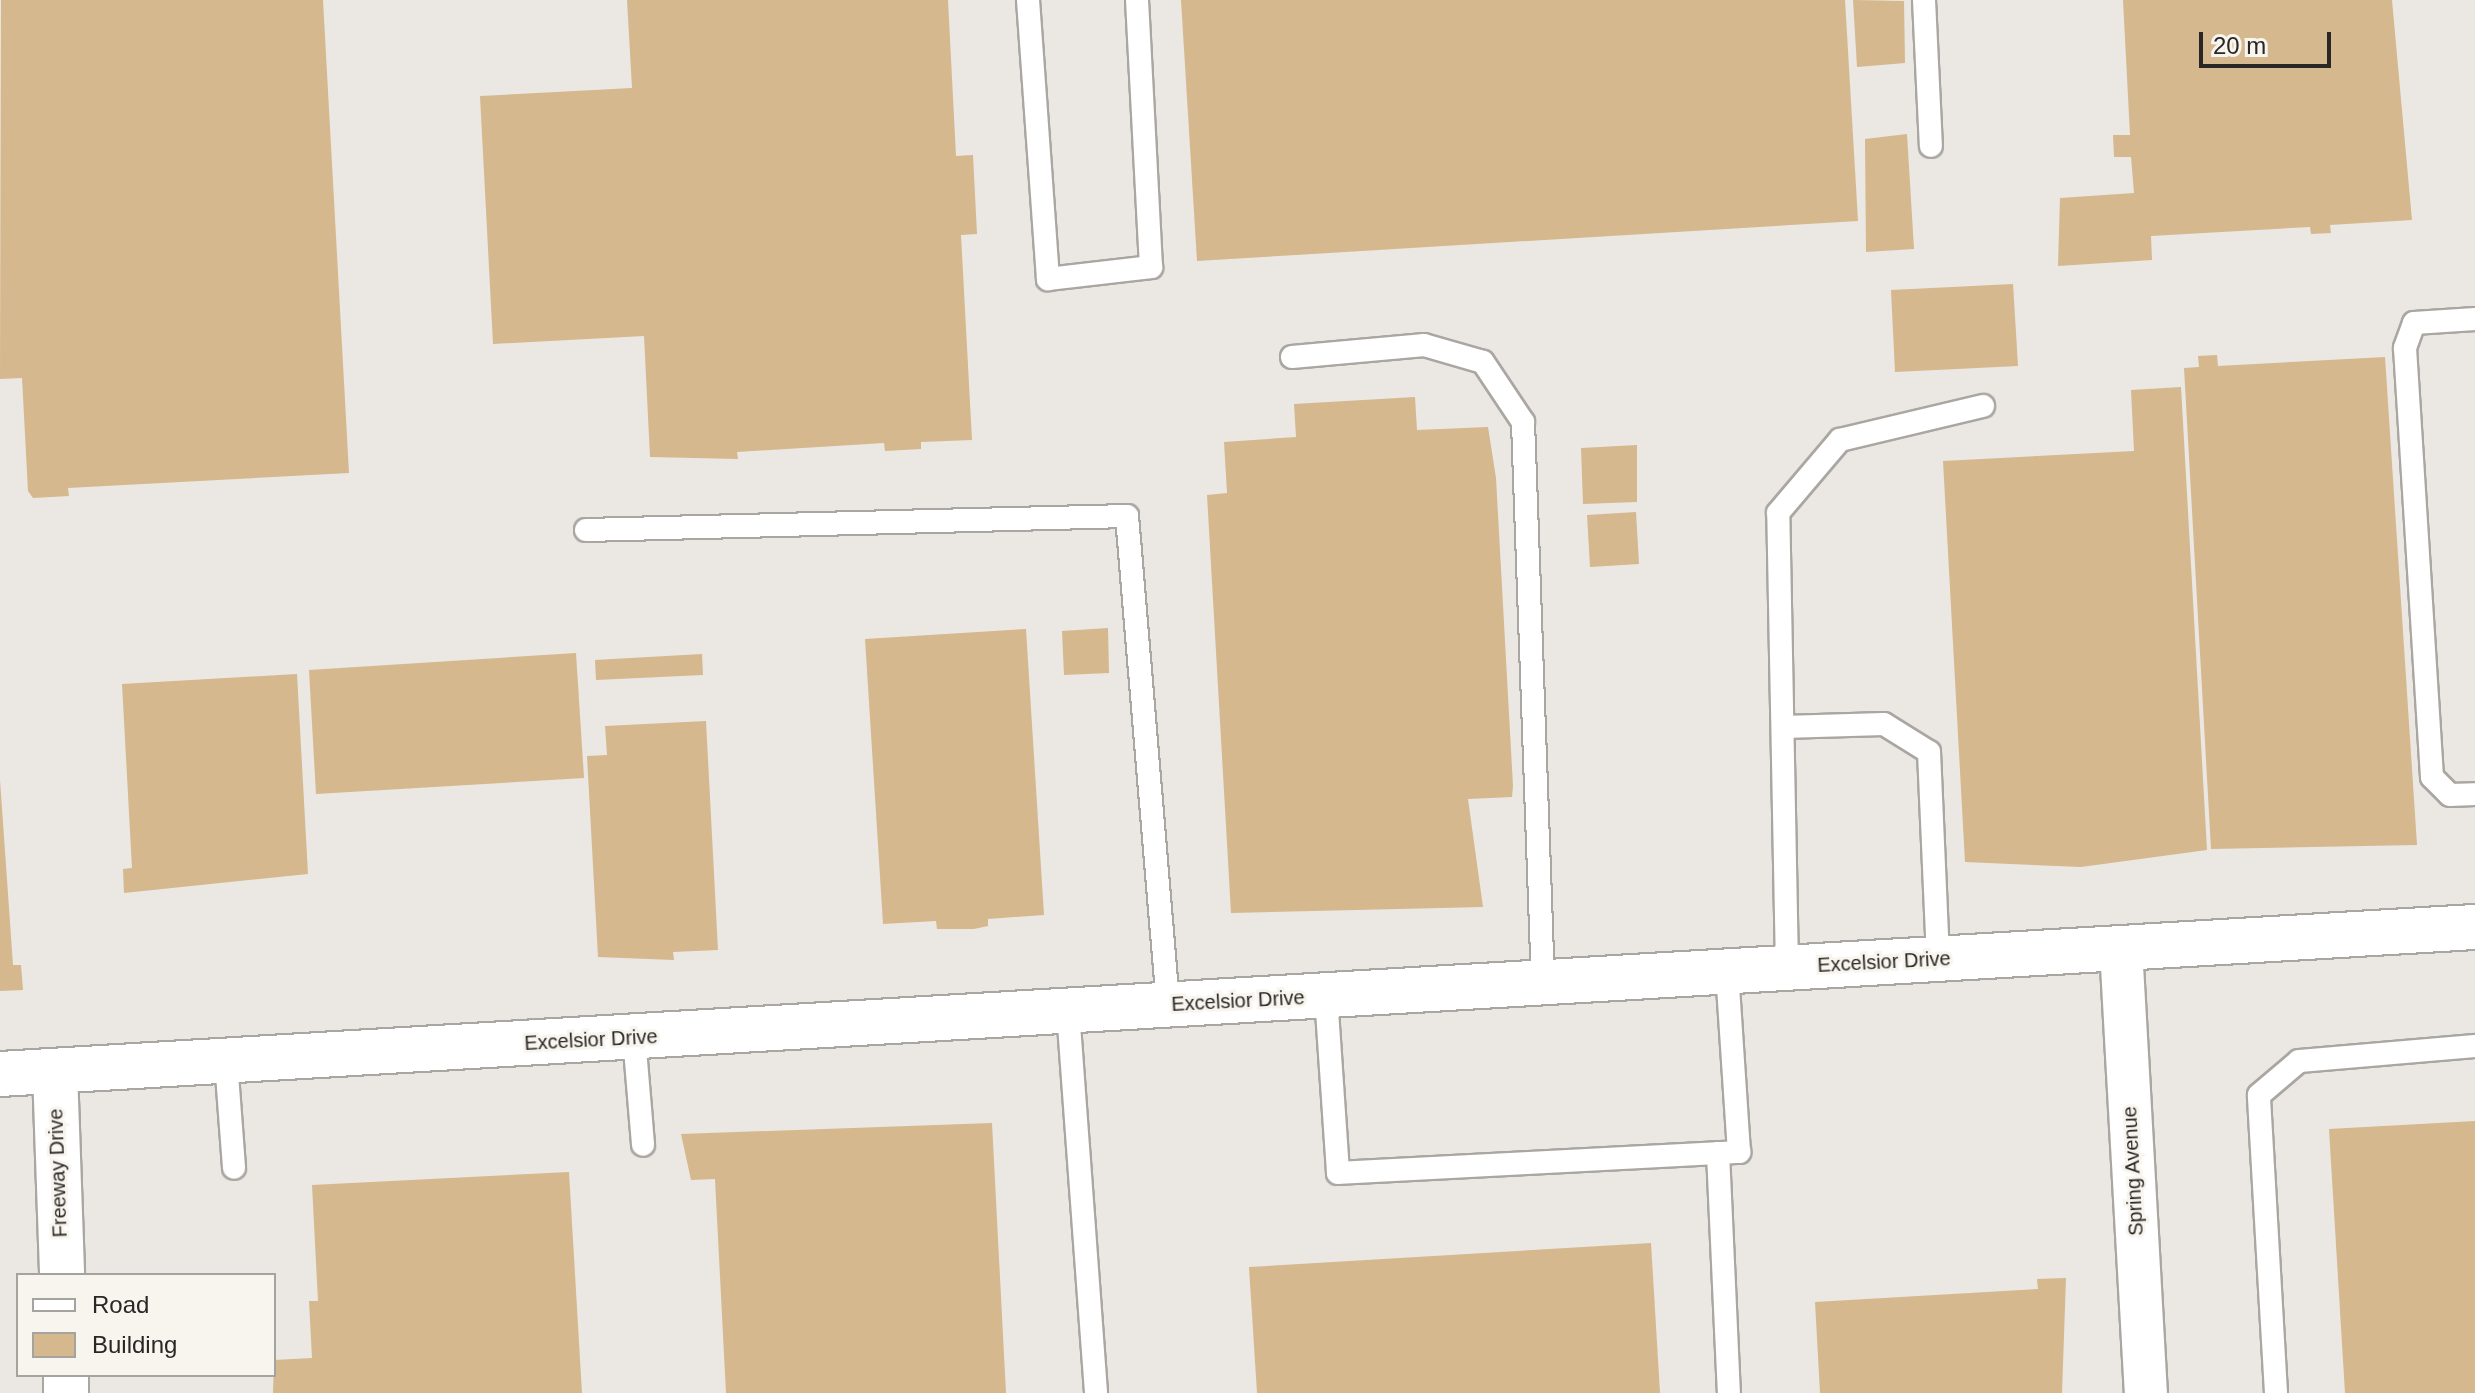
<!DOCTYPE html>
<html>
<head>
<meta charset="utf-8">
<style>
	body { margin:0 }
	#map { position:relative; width:2475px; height:1393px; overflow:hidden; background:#ebe7e2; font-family:Helvetica,sans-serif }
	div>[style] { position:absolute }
	.building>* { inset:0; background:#d5b88d }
	.roads { filter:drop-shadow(2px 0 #aaa6a1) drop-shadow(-2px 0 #aaa6a1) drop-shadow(0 2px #aaa6a1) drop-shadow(0 -2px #aaa6a1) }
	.lane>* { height:22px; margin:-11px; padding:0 11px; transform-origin:11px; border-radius:11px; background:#fff }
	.street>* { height:42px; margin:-21px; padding:0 21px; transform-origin:21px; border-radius:21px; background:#fff }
	.secondary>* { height:44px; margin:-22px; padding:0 22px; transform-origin:22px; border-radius:22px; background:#fff }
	span { translate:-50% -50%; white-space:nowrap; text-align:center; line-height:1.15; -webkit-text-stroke:6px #f8f5ef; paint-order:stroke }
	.street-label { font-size:20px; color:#292725 }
	.legend { position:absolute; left:16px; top:1273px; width:260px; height:104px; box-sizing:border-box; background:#f8f5ef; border:2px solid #a5a39e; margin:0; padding:10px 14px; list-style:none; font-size:24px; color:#292725 }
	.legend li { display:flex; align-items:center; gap:16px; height:40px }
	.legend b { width:40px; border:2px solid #a5a39e }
	.scale { position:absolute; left:2199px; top:32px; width:132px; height:36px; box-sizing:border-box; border:4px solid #292725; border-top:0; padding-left:10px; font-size:24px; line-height:28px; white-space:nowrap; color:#292725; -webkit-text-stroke:6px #f8f5ef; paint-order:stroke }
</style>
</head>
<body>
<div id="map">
	<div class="building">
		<div style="clip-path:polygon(1px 0,323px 0,349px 473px,68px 488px,69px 496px,33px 498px,28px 491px,22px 378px,0 379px)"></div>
		<div style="clip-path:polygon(627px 0,948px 0,956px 156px,973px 155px,977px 234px,961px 235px,972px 440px,921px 442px,921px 449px,885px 451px,884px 443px,737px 452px,738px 459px,650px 457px,644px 336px,493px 344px,480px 96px,632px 88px)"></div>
		<div style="clip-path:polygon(1181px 0,1845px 0,1858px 221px,1197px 261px)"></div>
		<div style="clip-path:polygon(1853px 0,1904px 1px,1905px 63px,1857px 67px)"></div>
		<div style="clip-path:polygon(2123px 0,2392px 0,2412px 220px,2330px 225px,2331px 233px,2311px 234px,2310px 227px,2151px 236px,2152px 260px,2058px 266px,2060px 198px,2134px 193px,2131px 157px,2114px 157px,2113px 135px,2130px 135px)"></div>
		<div style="clip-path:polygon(1907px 134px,1914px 249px,1866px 252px,1865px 139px)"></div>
		<div style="clip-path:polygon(2013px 284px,2018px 366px,1895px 372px,1891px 290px)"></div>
		<div style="clip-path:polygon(2217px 355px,2218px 366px,2385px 357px,2417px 845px,2211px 849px,2184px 368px,2199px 367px,2198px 356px)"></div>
		<div style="clip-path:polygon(2181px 387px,2207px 850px,2081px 867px,1965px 862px,1943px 461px,2134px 451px,2131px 390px)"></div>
		<div style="clip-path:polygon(1415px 397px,1417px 430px,1488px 427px,1496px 478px,1513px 786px,1512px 797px,1468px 799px,1483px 907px,1231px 913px,1207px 495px,1227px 493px,1224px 442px,1296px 437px,1294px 404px)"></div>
		<div style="clip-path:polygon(1637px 445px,1637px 502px,1583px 504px,1581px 448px)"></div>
		<div style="clip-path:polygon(1636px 512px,1639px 564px,1590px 567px,1587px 515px)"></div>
		<div style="clip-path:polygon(1108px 628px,1109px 673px,1064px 675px,1062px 631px)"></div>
		<div style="clip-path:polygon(1026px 629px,1044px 915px,988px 919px,988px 926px,974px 929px,937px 929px,936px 921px,883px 924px,865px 639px)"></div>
		<div style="clip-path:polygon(576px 653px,584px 778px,316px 794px,309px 670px)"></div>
		<div style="clip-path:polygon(702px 654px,703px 675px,596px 680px,595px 660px)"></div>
		<div style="clip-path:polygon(297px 674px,308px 874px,124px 893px,123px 869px,132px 868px,122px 684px)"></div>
		<div style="clip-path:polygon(706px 721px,718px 950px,673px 952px,674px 960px,598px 957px,587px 756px,607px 755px,605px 726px)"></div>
		<div style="clip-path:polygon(0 780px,13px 965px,21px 965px,23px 990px,0 991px)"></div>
		<div style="clip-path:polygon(2475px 1121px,2475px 1393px,2345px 1393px,2329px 1129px)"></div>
		<div style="clip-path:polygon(992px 1123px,1006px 1393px,726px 1393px,715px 1179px,691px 1180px,681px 1134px)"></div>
		<div style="clip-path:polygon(569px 1172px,582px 1393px,273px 1393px,274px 1360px,312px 1358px,309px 1301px,318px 1301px,312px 1185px)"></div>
		<div style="clip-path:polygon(1651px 1243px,1660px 1393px,1257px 1393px,1249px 1267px)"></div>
		<div style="clip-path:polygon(2066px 1278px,2062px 1393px,1820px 1393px,1815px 1302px,2038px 1289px,2037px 1279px)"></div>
	</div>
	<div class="roads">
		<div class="lane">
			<div style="left:1028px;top:0;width:280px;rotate:85.9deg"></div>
			<div style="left:1048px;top:279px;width:104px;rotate:-6.6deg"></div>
			<div style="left:1151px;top:267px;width:267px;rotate:-93deg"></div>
			<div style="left:1924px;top:0;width:146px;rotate:87.3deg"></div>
			<div style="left:2475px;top:319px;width:61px;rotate:176.2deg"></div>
			<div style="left:2414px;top:323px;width:27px;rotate:110deg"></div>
			<div style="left:2405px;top:348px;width:430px;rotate:86.4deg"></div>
			<div style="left:2432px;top:777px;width:25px;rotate:45deg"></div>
			<div style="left:2450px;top:795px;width:25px;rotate:-2deg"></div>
			<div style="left:1292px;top:357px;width:133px;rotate:-5.2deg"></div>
			<div style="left:1424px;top:345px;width:61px;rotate:16.1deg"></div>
			<div style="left:1483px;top:362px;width:72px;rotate:56.3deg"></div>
			<div style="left:1523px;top:422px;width:561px;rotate:87.96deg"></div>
			<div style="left:586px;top:530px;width:541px;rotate:-1.48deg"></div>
			<div style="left:1127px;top:516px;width:491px;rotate:85.2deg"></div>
			<div style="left:1783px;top:727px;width:101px;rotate:-1.7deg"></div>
			<div style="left:1884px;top:724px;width:53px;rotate:31.9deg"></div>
			<div style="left:1929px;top:752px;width:207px;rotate:87.5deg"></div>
			<div style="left:1787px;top:968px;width:455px;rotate:-91.1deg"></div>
			<div style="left:1778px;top:513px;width:96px;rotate:-49.7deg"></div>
			<div style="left:1840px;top:440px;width:147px;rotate:-13.4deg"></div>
			<div style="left:1326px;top:996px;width:177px;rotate:86.1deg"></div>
			<div style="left:1338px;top:1173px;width:402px;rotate:-3deg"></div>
			<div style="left:1739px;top:1152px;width:180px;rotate:-93.8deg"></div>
			<div style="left:1068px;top:1011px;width:383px;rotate:85.8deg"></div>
			<div style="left:634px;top:1037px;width:108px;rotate:85.2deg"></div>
			<div style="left:226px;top:1061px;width:107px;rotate:85.7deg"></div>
			<div style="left:1718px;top:1153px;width:240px;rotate:87.4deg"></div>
			<div style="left:2276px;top:1393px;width:298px;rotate:-93.3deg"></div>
			<div style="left:2259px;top:1095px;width:52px;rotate:-40.4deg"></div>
			<div style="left:2299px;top:1061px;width:177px;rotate:-4.9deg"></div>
		</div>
		<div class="street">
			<div style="left:2121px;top:948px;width:446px;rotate:86.8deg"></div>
		</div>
		<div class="secondary">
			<div style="left:55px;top:1071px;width:204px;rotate:88deg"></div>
			<div style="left:0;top:1074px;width:2479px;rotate:-3.4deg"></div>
			<div style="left:66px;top:1375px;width:18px;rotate:90deg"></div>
		</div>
	</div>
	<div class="street-label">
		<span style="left:1884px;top:962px;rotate:-3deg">Excelsior Drive</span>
		<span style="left:1238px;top:1001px;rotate:-3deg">Excelsior Drive</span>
		<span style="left:591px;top:1040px;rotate:-3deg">Excelsior Drive</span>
		<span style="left:2133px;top:1171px;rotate:-93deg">Spring Avenue</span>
		<span style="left:58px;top:1173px;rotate:-92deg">Freeway Drive</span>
	</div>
	<ul class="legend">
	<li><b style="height:10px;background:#fff"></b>Road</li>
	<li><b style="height:22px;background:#d5b88d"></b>Building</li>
	</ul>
	<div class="scale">20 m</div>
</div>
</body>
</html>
